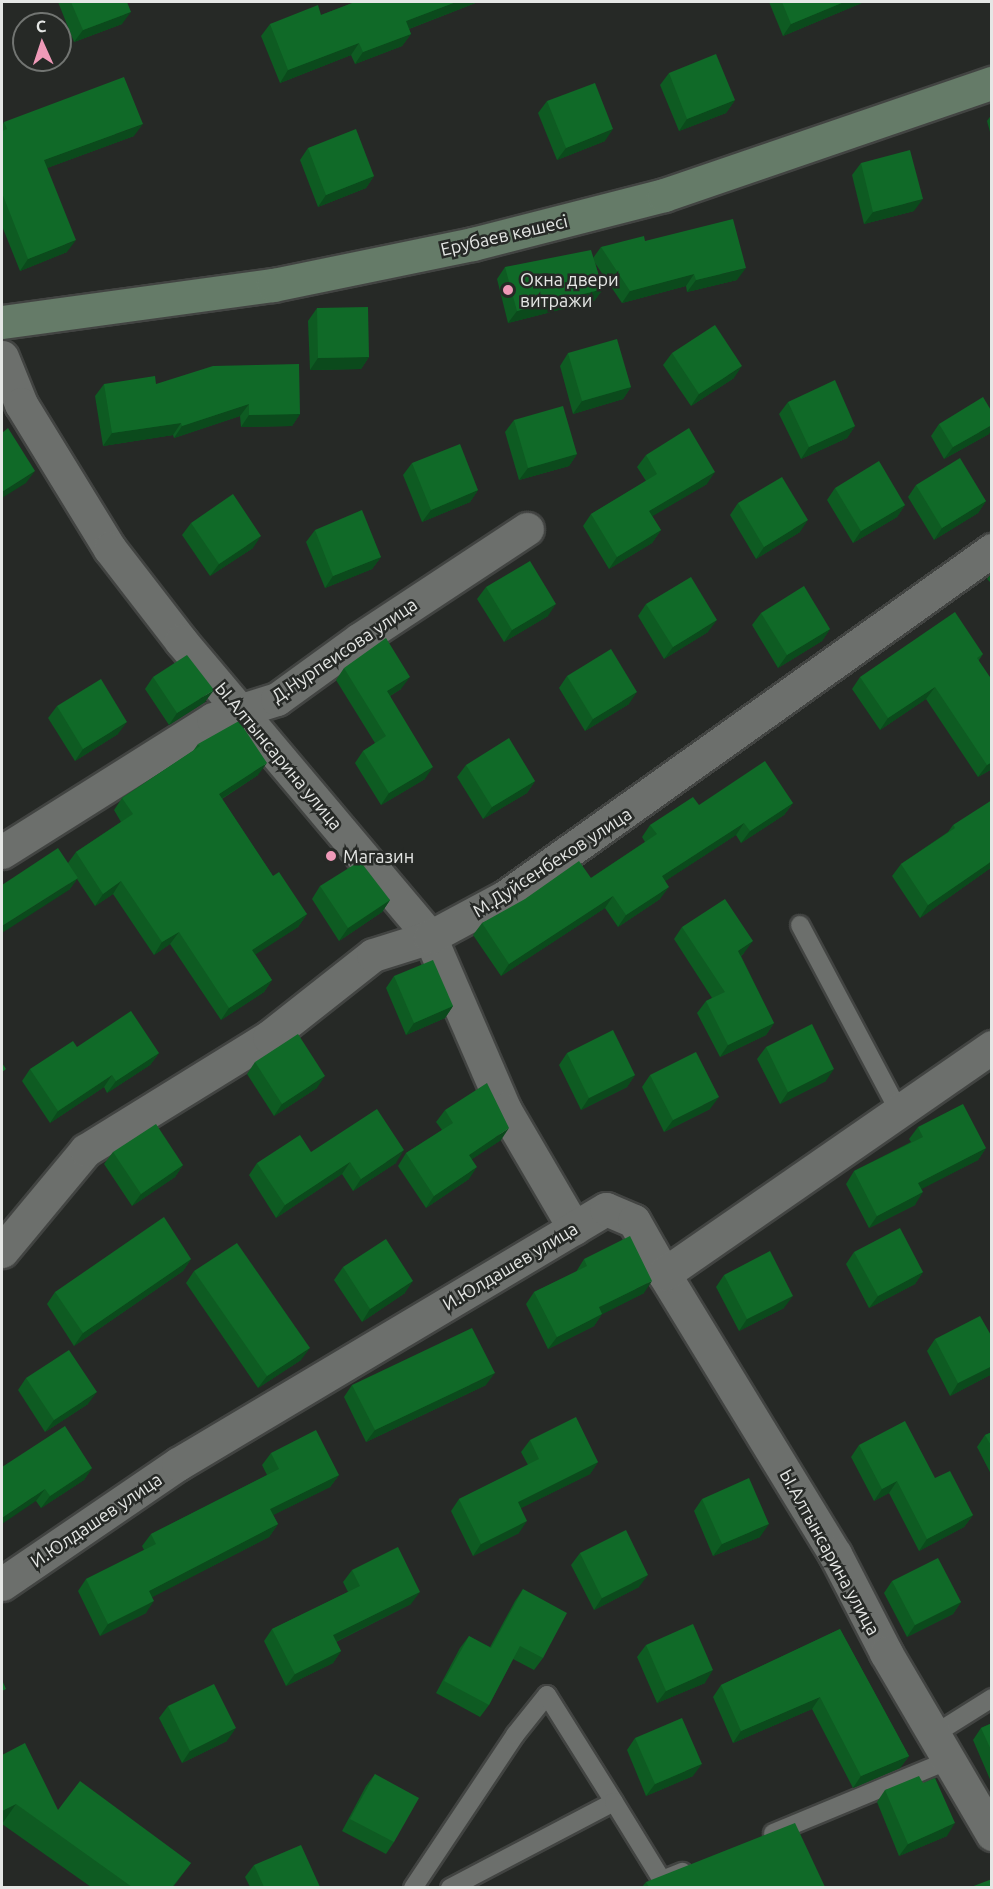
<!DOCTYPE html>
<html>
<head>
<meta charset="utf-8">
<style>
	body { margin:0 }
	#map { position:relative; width:993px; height:1889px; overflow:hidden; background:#262926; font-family:Ubuntu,sans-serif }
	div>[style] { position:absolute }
	.roads { filter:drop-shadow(2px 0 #424442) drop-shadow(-2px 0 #424442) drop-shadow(0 2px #424442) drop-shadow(0 -2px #424442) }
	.lane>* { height:18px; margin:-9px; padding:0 9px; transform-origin:9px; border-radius:9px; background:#6c6f6c }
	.street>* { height:33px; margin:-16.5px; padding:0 16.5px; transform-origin:16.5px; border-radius:16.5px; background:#6c6f6c }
	.secondary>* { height:33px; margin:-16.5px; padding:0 16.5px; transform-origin:16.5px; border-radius:16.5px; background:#657b68 }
	.wall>* { inset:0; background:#0e5b22 }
	.shaded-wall>* { inset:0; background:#0b4a1c }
	.building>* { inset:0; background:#106a28 }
	.dots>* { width:16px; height:16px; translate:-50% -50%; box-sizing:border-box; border:3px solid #262926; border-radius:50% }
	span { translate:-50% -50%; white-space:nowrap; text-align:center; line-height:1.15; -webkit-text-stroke:5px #262926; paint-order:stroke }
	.street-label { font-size:18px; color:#e5e7e5 }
	.poi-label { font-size:18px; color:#e5e7e5 }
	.left { translate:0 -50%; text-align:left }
	.frame { position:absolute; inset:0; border:3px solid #e5e7e5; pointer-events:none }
	.north { position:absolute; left:12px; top:12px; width:60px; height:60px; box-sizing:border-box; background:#262926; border:2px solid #727572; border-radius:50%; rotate:357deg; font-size:16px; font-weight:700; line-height:24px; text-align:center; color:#e5e7e5 }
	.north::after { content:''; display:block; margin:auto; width:21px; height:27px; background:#ef9ab8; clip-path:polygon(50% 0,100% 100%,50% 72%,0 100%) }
</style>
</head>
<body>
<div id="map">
	<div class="roads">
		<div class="lane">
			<div style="left:800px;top:925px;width:211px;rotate:62deg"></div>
			<div style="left:933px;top:1735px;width:70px;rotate:-32.1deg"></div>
			<div style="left:773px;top:1833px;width:191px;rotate:-22.5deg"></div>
			<div style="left:413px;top:1888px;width:184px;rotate:-56.3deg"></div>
			<div style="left:515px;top:1735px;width:51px;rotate:-51.3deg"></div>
			<div style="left:547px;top:1695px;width:126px;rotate:57.9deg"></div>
			<div style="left:450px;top:1888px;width:185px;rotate:-27.7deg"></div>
			<div style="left:614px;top:1802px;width:92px;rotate:58.4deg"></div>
			<div style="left:662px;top:1880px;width:22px;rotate:-22deg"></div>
		</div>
		<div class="street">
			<div style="left:2px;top:357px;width:51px;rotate:68deg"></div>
			<div style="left:21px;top:404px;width:170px;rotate:58.5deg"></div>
			<div style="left:110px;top:549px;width:116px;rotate:52.3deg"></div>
			<div style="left:181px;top:641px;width:387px;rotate:49.9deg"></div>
			<div style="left:430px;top:937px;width:189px;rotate:66.6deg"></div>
			<div style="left:505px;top:1110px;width:137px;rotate:59.7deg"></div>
			<div style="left:2px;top:852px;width:249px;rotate:-32.2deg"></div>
			<div style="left:213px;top:719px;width:67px;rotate:-17.4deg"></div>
			<div style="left:277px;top:699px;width:102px;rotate:-35.9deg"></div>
			<div style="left:360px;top:639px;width:200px;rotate:-33.4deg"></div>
			<div style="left:2px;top:1251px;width:131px;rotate:-50.3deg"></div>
			<div style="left:86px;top:1150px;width:215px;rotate:-31.7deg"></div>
			<div style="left:269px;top:1037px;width:132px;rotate:-38.3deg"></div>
			<div style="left:373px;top:955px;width:60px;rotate:-17.5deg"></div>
			<div style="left:430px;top:937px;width:86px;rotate:-28.3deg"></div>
			<div style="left:506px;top:896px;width:597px;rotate:-35.45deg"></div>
			<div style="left:664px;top:1274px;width:328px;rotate:58.6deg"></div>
			<div style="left:835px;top:1554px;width:111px;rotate:62.7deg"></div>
			<div style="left:886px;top:1653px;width:210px;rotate:59.6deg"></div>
			<div style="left:2px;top:1584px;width:213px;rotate:-34.3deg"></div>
			<div style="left:178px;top:1464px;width:498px;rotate:-30.8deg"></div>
			<div style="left:606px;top:1209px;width:30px;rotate:23deg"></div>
			<div style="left:634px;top:1221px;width:61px;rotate:60.5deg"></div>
			<div style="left:664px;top:1274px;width:399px;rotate:-34.7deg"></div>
		</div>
		<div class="secondary">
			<div style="left:2px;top:322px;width:274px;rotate:-7.8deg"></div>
			<div style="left:273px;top:285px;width:204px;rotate:-11.6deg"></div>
			<div style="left:473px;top:244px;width:197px;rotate:-14.4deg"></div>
			<div style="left:664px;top:195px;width:347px;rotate:-18.9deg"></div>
		</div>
	</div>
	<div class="wall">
		<div style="clip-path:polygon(58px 2px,127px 2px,122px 24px,74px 42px)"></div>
		<div style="clip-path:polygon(355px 2px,478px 2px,409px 29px,411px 34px,402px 46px,355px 64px,351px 55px,280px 83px,261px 36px,270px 24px,321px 15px)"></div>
		<div style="clip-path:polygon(769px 2px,864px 2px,783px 36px)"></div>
		<div style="clip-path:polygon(669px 73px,735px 100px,726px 113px,679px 131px,660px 85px)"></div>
		<div style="clip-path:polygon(547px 101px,605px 141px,557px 160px,538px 113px)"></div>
		<div style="clip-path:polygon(992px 114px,992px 139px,987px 121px)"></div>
		<div style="clip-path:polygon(4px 122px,134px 136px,47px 168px,67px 252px,20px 271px,2px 226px,2px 126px)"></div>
		<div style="clip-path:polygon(308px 148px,374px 176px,366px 188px,318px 207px,300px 160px)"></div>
		<div style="clip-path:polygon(861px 163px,914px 211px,864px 224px,852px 175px)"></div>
		<div style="clip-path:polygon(645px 241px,737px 280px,687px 292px,686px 286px,622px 303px,595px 263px,603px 289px,594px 301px,508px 323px,497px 279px,505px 267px,593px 258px,601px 247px)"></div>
		<div style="clip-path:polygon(317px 308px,369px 357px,361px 369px,310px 370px,308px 321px)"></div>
		<div style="clip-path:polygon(568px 353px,631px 387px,623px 399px,573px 414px,560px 366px)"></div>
		<div style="clip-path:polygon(672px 353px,734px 378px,691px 406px,663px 365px)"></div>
		<div style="clip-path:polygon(104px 384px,156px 384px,300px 414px,292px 426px,241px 427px,240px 416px,174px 438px,173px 435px,103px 446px,95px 396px)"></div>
		<div style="clip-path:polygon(788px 402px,855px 426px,847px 438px,801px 459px,779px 414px)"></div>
		<div style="clip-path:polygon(514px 420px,577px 454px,569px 466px,519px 480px,505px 432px)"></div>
		<div style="clip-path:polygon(939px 424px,989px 434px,944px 459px,931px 436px)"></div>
		<div style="clip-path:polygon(646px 455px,707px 484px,652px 516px,661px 530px,652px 543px,609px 569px,583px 526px,591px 514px,646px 481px,637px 467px)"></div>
		<div style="clip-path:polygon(412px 463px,478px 490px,470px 502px,422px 522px,403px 475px)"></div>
		<div style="clip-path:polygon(916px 485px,986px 501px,978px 513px,934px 540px,908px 497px)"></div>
		<div style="clip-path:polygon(835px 488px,905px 505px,897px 517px,853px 543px,827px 500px)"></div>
		<div style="clip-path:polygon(738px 503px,800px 532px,756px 559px,730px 515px)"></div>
		<div style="clip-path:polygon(191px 523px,253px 548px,210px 576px,182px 535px)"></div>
		<div style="clip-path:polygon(315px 530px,381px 557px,372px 569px,325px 588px,306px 542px)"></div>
		<div style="clip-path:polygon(992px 573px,992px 584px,987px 579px)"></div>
		<div style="clip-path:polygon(486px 587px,548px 616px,504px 642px,477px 599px)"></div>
		<div style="clip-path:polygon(646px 604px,708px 632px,664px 659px,638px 616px)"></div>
		<div style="clip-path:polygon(761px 613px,830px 629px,822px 641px,778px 668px,752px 625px)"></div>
		<div style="clip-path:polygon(983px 654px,979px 660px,992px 769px,978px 777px,926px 699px,880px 730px,852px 689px,860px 677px)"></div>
		<div style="clip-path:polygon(344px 668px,401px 689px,390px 696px,425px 779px,381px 805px,355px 763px,363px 751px,375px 743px,336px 680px)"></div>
		<div style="clip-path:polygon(567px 676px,629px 704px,585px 731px,559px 688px)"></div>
		<div style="clip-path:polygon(153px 677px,205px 702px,169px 725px,145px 689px)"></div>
		<div style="clip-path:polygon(57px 706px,118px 734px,75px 761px,48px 718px)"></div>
		<div style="clip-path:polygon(198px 744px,258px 775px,222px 799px,273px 876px,307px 914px,298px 927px,255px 954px,272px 980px,264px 992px,221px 1020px,170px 944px,154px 955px,113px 894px,95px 906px,77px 879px,69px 890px,68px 863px,76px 852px,121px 822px,114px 810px,122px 798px,193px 751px)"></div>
		<div style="clip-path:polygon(466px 765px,535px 781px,527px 793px,483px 819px,457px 777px)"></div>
		<div style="clip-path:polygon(793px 803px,784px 815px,741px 843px,736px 835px,665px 881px,660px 899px,618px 927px,605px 908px,501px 976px,473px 935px,482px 923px,591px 878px,645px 842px,642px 837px,650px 825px,699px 805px)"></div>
		<div style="clip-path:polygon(953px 825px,992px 867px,920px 918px,892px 876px,901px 864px,948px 832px)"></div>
		<div style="clip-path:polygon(320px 886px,390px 900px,382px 912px,339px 941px,312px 899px)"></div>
		<div style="clip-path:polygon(682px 927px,744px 953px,741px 956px,774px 1023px,766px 1035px,720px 1057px,697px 1013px,706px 1001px,712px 998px,674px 939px)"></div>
		<div style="clip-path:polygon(394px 976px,453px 1006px,445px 1018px,406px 1035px,386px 988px)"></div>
		<div style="clip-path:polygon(77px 1047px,159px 1053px,150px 1065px,107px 1093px,104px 1087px,50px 1123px,22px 1081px,30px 1069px)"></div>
		<div style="clip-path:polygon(766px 1047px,826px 1081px,780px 1104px,757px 1059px)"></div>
		<div style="clip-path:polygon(567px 1053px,635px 1075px,627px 1087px,581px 1110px,559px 1065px)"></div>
		<div style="clip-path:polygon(255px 1062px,317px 1088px,274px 1116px,247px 1074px)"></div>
		<div style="clip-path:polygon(650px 1075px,710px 1109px,664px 1132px,642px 1087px)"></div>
		<div style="clip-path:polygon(445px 1110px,501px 1140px,472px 1159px,469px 1179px,426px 1208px,398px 1166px,406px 1153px,442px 1130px,436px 1122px)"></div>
		<div style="clip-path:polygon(918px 1127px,986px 1148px,978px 1160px,921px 1189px,915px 1205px,869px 1228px,846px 1184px,854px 1171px,911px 1142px,909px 1139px)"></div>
		<div style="clip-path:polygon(113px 1152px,183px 1165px,175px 1177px,132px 1206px,104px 1164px)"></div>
		<div style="clip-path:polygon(311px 1152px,396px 1163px,353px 1191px,342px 1174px,276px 1218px,249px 1175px,257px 1163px)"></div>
		<div style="clip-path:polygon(854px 1252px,923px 1272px,915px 1284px,869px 1308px,846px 1264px)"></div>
		<div style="clip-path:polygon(191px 1259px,183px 1271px,74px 1346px,47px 1304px,55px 1292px)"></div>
		<div style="clip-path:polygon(584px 1259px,644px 1293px,602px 1314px,594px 1326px,548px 1349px,526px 1304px,534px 1292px,576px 1272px)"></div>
		<div style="clip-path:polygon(343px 1267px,405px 1293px,362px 1322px,334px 1280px)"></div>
		<div style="clip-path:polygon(194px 1271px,301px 1360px,258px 1388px,186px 1283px)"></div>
		<div style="clip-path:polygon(724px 1275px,784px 1308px,739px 1331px,716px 1287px)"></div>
		<div style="clip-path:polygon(992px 1337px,992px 1374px,950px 1396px,927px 1351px,935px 1339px)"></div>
		<div style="clip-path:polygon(26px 1378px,88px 1404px,45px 1432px,18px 1390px)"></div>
		<div style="clip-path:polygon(352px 1385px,486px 1385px,366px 1442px,344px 1397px)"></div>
		<div style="clip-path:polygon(992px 1432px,992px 1476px,977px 1447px,985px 1435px)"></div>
		<div style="clip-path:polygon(530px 1440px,598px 1462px,590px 1474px,521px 1508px,519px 1533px,473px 1556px,451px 1511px,459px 1499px,528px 1465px,521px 1452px)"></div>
		<div style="clip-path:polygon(859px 1445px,935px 1478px,973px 1515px,964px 1527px,919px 1551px,889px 1493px,874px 1501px,851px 1457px)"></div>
		<div style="clip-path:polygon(271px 1453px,339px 1475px,330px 1487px,273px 1515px,278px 1524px,269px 1537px,152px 1597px,146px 1613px,100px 1636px,78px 1591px,86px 1579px,144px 1550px,142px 1546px,151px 1534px,267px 1475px,262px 1465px)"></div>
		<div style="clip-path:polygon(2px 1467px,92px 1468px,84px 1480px,41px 1508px,36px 1501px)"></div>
		<div style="clip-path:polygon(702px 1499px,760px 1537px,713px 1556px,694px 1511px)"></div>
		<div style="clip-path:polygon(580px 1553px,639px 1587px,594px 1610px,571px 1565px)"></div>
		<div style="clip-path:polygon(352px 1570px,411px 1604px,336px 1642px,341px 1651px,333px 1663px,286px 1686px,264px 1641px,272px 1629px,348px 1592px,343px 1582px)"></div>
		<div style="clip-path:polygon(892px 1581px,961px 1602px,953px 1614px,907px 1637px,884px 1593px)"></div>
		<div style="clip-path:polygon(523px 1589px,543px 1658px,534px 1670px,513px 1659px,489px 1705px,480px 1717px,436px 1693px,460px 1648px,469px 1636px,490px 1647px,515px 1601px)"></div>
		<div style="clip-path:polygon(840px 1629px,909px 1756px,900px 1768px,853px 1788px,812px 1709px,733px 1743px,713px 1697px,721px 1685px)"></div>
		<div style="clip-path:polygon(646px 1645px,705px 1683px,657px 1703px,637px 1657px)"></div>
		<div style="clip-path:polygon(168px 1706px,227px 1741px,182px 1763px,159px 1718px)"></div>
		<div style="clip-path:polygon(992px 1723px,992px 1784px,973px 1740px,981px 1728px)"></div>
		<div style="clip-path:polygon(635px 1738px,693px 1776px,646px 1796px,627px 1750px)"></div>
		<div style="clip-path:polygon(2px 1755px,58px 1810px,191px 1863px,173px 1887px,91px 1887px,2px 1824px)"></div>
		<div style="clip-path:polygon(375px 1774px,394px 1842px,386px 1854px,342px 1831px,366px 1786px)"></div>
		<div style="clip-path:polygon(923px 1783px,947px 1836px,899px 1856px,877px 1802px,885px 1790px)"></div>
		<div style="clip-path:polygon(254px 1865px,320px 1887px,250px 1887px,245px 1877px)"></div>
		<div style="clip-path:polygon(646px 1882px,825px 1887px,642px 1887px)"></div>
	</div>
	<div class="shaded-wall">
		<div style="clip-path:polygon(456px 2px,478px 2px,398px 33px,406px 21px)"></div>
		<div style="clip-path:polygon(844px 2px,864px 2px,783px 36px,791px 24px)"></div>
		<div style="clip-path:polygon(131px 12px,122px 24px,74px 42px,83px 30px)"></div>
		<div style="clip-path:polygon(411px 34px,402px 46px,355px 64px,363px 52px)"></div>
		<div style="clip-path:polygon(359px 43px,351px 55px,280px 83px,288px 70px)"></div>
		<div style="clip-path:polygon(735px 100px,726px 113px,679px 131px,687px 119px)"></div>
		<div style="clip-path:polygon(143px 124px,134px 136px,36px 172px,44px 160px)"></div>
		<div style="clip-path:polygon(613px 129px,605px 141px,557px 160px,566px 148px)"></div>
		<div style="clip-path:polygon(374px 176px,366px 188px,318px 207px,326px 195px)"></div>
		<div style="clip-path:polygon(923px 199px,914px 211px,864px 224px,873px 212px)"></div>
		<div style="clip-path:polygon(76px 240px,67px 252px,20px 271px,28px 259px)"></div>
		<div style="clip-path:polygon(746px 268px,737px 280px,687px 292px,696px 280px)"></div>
		<div style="clip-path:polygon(694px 274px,686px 286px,622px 303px,630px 291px)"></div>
		<div style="clip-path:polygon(603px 289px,594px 301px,508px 323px,517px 311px)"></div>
		<div style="clip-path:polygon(369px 357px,361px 369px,310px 370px,318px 358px)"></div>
		<div style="clip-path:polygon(742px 366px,734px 378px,691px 406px,699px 394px)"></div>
		<div style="clip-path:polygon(631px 387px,623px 399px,573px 414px,582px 401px)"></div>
		<div style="clip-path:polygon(249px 404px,240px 416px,174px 438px,182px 426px)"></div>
		<div style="clip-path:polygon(300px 414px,292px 426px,241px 427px,249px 415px)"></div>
		<div style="clip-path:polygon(181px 423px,173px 435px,103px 446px,112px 433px)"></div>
		<div style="clip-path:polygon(992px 425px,992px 430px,989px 434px,944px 459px,953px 447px)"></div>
		<div style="clip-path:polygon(855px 426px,847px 438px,801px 459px,809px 447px)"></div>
		<div style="clip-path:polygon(577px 454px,569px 466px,519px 480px,528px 468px)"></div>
		<div style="clip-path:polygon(35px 471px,26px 483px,2px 498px,2px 492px)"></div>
		<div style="clip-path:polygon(715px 472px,707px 484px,641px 523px,649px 511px)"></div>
		<div style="clip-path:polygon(478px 490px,470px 502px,422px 522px,431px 510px)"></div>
		<div style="clip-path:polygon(986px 501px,978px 513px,934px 540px,942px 528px)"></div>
		<div style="clip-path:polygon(905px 505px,897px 517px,853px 543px,861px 531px)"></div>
		<div style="clip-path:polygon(808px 520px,800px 532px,756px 559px,764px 547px)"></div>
		<div style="clip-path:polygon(661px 530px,652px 543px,609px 569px,617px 557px)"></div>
		<div style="clip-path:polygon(261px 536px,253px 548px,210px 576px,219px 564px)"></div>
		<div style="clip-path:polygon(381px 557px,372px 569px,325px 588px,333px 576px)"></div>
		<div style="clip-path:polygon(556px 604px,548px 616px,504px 642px,512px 630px)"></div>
		<div style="clip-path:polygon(717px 620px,708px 632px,664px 659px,673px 647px)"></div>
		<div style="clip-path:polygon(830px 629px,822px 641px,778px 668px,787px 655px)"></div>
		<div style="clip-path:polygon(410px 677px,401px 689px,378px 703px,387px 691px)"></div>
		<div style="clip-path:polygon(935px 687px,926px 699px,880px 730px,888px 718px)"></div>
		<div style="clip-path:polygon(214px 690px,205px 702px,169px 725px,177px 713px)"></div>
		<div style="clip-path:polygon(637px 692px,629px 704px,585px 731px,593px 719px)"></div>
		<div style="clip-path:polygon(127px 722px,118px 734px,75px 761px,83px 749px)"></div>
		<div style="clip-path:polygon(992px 762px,992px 769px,978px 777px,987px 765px)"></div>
		<div style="clip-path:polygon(267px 763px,258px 775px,210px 806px,219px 794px)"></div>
		<div style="clip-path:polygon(433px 767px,425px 779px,381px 805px,389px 793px)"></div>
		<div style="clip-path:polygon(535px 781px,527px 793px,483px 819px,492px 807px)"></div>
		<div style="clip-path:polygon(793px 803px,784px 815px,741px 843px,750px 831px)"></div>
		<div style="clip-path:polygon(744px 823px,736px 835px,653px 889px,662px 876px)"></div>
		<div style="clip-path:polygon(992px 861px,992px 867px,920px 918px,928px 905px)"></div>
		<div style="clip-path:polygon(78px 878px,69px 890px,2px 933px,2px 926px)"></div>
		<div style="clip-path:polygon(121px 881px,113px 894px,95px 906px,103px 894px)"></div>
		<div style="clip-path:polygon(669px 887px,660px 899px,618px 927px,626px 915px)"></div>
		<div style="clip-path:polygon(613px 896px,605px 908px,501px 976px,509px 964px)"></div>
		<div style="clip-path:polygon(390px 900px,382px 912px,339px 941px,348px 928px)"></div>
		<div style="clip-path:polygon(307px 914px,298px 927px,244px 962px,252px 950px)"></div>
		<div style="clip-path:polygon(179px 932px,170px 944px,154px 955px,162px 942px)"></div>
		<div style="clip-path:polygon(753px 941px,744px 953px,730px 963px,738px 951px)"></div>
		<div style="clip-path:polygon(272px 980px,264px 992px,221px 1020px,229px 1008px)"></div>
		<div style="clip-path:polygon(453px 1006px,445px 1018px,406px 1035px,414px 1023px)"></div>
		<div style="clip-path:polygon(774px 1023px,766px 1035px,720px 1057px,728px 1045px)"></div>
		<div style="clip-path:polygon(159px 1053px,150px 1065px,107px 1093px,116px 1081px)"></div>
		<div style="clip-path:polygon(834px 1069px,826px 1081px,780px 1104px,788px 1092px)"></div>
		<div style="clip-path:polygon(112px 1075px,104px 1087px,50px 1123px,58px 1111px)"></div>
		<div style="clip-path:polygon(635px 1075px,627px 1087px,581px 1110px,589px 1098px)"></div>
		<div style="clip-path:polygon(325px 1076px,317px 1088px,274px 1116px,282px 1104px)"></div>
		<div style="clip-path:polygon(719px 1097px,710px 1109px,664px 1132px,673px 1120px)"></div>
		<div style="clip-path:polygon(509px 1128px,501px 1140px,460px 1167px,469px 1155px)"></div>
		<div style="clip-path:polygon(986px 1148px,978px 1160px,910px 1195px,918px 1183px)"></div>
		<div style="clip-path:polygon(404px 1150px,396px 1163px,353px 1191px,361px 1179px)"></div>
		<div style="clip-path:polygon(350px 1162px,342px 1174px,276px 1218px,285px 1205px)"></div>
		<div style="clip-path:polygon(183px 1165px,175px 1177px,132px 1206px,141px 1194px)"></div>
		<div style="clip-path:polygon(477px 1167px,469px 1179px,426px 1208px,434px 1196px)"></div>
		<div style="clip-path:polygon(923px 1192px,915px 1205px,869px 1228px,877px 1216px)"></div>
		<div style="clip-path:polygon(191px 1259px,183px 1271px,74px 1346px,83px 1333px)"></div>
		<div style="clip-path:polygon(923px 1272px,915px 1284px,869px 1308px,878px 1296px)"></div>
		<div style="clip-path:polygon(413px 1281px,405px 1293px,362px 1322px,370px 1309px)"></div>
		<div style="clip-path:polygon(652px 1281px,644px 1293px,591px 1320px,599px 1307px)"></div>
		<div style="clip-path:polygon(793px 1296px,784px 1308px,739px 1331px,747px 1319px)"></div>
		<div style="clip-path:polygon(602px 1314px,594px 1326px,548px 1349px,557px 1337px)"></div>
		<div style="clip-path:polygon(310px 1348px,301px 1360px,258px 1388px,267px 1376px)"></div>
		<div style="clip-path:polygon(992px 1366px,992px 1374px,950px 1396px,958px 1383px)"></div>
		<div style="clip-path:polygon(495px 1373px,486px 1385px,366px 1442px,375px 1430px)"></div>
		<div style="clip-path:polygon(97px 1392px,88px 1404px,45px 1432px,54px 1420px)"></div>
		<div style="clip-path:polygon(598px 1462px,590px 1474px,509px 1514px,518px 1502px)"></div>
		<div style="clip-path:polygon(92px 1468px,84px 1480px,41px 1508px,50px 1496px)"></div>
		<div style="clip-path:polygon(339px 1475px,330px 1487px,261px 1521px,270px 1509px)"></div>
		<div style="clip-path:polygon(897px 1481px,889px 1493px,874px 1501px,882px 1489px)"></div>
		<div style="clip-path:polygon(45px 1489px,36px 1501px,2px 1524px,2px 1518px)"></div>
		<div style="clip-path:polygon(973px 1515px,964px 1527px,919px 1551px,927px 1539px)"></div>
		<div style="clip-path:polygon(527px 1521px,519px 1533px,473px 1556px,481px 1544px)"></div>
		<div style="clip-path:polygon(278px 1524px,269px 1537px,141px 1603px,149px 1591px)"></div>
		<div style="clip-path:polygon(769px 1524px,760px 1537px,713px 1556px,722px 1544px)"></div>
		<div style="clip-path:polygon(648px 1575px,639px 1587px,594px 1610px,602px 1598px)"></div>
		<div style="clip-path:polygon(420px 1592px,411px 1604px,325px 1647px,333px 1635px)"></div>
		<div style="clip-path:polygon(154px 1601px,146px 1613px,100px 1636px,108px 1624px)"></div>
		<div style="clip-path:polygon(961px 1602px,953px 1614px,907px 1637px,915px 1625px)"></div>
		<div style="clip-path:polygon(341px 1651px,333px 1663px,286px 1686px,295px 1674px)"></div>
		<div style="clip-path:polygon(713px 1670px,705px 1683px,657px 1703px,666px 1691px)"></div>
		<div style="clip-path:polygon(820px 1697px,812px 1709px,733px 1743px,741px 1731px)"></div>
		<div style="clip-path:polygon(236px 1728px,227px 1741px,182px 1763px,190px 1751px)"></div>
		<div style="clip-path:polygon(909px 1756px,900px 1768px,853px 1788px,861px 1776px)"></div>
		<div style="clip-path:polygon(702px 1764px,693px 1776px,646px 1796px,655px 1784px)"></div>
		<div style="clip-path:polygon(16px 1804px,2px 1824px,2px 1811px)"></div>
		<div style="clip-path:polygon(955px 1823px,947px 1836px,899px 1856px,908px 1844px)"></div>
	</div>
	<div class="building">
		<div style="clip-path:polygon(71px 2px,127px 2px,131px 12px,83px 30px)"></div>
		<div style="clip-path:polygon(355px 2px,456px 2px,406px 21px,411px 34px,363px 52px,359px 43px,288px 70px,270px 24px,318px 5px,321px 15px)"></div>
		<div style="clip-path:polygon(782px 2px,844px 2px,791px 24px)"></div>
		<div style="clip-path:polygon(716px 54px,735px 100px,687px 119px,669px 73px)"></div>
		<div style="clip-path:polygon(124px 77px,143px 124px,44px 160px,76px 240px,28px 259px,2px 193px,2px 131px,7px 129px,4px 122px)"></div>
		<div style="clip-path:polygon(595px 83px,613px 129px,566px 148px,547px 101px)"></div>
		<div style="clip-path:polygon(356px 129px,374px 176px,326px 195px,308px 148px)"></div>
		<div style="clip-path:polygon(910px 150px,923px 199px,873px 212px,861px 163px)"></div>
		<div style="clip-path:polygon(733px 219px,746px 268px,696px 280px,694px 274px,630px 291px,601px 247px,644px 236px,645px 241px)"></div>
		<div style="clip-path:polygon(591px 250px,603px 289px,517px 311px,505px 267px)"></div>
		<div style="clip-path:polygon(368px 307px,369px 357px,318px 358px,317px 308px)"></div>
		<div style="clip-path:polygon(715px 325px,742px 366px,699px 394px,672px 353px)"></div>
		<div style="clip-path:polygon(617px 339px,631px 387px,582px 401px,568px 353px)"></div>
		<div style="clip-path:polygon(299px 364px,300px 414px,249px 415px,249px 404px,182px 426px,181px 423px,112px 433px,104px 384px,155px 376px,156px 384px,213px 366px)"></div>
		<div style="clip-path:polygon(835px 380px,855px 426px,809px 447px,788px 402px)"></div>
		<div style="clip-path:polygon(983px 397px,992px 412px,992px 425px,953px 447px,939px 424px)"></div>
		<div style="clip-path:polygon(563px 406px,577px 454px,528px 468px,514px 420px)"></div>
		<div style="clip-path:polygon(8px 428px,35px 471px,2px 492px,2px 433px)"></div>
		<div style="clip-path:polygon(689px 428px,715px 472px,649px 511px,661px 530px,617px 557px,591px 514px,657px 474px,646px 455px)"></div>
		<div style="clip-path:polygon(460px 444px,478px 490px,431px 510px,412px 463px)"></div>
		<div style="clip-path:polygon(960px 458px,986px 501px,942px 528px,916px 485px)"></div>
		<div style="clip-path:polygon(879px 461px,905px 505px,861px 531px,835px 488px)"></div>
		<div style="clip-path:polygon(782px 477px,808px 520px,764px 547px,738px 503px)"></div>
		<div style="clip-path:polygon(233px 494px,261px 536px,219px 564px,191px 523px)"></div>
		<div style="clip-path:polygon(362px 510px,381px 557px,333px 576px,315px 530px)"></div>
		<div style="clip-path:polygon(530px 561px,556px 604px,512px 630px,486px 587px)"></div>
		<div style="clip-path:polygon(691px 577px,717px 620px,673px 647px,646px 604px)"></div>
		<div style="clip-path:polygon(804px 586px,830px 629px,787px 655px,761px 613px)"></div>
		<div style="clip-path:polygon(955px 612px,983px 654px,977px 658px,992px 680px,992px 762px,987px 765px,935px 687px,888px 718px,860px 677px)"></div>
		<div style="clip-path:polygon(386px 638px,410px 677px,387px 691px,433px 767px,389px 793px,363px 751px,386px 736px,344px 668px)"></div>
		<div style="clip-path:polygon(611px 649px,637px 692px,593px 719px,567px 676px)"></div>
		<div style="clip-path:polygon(187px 655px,214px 690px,177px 713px,153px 677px)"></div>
		<div style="clip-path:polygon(101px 679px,127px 722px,83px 749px,57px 706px)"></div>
		<div style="clip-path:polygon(239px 721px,267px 763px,219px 794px,273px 876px,279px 872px,307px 914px,252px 950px,272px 980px,229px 1008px,179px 932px,162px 942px,121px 881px,103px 894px,76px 852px,133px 814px,122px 798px,200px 746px,198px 744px)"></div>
		<div style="clip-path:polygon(509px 738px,535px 781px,492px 807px,466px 765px)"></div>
		<div style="clip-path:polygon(765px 761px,793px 803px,750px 831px,744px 823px,662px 876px,669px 887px,626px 915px,613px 896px,509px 964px,482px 923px,525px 899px,579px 861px,591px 878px,657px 834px,650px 825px,693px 797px,699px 805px)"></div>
		<div style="clip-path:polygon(992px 800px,992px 861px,928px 905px,901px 864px,955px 828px,953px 825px)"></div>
		<div style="clip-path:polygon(58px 848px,78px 878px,2px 926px,2px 885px)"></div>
		<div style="clip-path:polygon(360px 861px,390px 900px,348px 928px,320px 886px)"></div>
		<div style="clip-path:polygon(725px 899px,753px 941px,738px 951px,774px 1023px,728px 1045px,706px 1001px,725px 992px,682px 927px)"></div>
		<div style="clip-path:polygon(433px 960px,453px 1006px,414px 1023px,394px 976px)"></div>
		<div style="clip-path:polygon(131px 1011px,159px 1053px,116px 1081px,112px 1075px,58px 1111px,30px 1069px,73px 1041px,77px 1047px)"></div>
		<div style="clip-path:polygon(812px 1024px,834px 1069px,788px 1092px,766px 1047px)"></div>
		<div style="clip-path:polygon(613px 1030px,635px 1075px,589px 1098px,567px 1053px)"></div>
		<div style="clip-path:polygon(298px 1034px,325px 1076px,282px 1104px,255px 1062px)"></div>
		<div style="clip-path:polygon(696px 1052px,719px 1097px,673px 1120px,650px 1075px)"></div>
		<div style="clip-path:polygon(2px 1063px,6px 1069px,2px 1072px)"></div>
		<div style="clip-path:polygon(487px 1083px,509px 1128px,469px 1155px,477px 1167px,434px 1196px,406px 1153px,453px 1123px,445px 1110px)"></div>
		<div style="clip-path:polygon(963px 1104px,986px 1148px,918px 1183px,923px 1192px,877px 1216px,854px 1171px,923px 1137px,918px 1127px)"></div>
		<div style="clip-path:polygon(377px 1109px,404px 1150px,361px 1179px,350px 1162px,285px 1205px,257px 1163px,300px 1135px,311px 1152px)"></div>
		<div style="clip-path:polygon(156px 1124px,183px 1165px,141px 1194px,113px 1152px)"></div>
		<div style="clip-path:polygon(164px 1217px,191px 1259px,83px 1333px,55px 1292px)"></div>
		<div style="clip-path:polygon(900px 1228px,923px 1272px,878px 1296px,854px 1252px)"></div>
		<div style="clip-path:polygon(630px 1236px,652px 1281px,599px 1307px,602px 1314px,557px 1337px,534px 1292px,587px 1266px,584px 1259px)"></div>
		<div style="clip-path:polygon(386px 1239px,413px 1281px,370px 1309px,343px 1267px)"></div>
		<div style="clip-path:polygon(237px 1243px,310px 1348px,267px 1376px,194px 1271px)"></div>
		<div style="clip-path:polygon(770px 1251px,793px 1296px,747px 1319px,724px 1275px)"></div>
		<div style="clip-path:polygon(980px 1316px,992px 1337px,992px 1366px,958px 1383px,935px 1339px)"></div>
		<div style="clip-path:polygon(472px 1328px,495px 1373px,375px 1430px,352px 1385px)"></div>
		<div style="clip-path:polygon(69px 1350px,97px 1392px,54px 1420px,26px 1378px)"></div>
		<div style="clip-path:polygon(576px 1417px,598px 1462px,518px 1502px,527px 1521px,481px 1544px,459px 1499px,539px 1459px,530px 1440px)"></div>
		<div style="clip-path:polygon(905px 1421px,935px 1478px,950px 1471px,973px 1515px,927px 1539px,897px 1481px,882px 1489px,859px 1445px)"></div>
		<div style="clip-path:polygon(65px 1426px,92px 1468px,50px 1496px,45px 1489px,2px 1518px,2px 1467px)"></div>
		<div style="clip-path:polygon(316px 1430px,339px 1475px,270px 1509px,278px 1524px,149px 1591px,154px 1601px,108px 1624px,86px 1579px,156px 1544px,151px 1534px,279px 1469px,271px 1453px)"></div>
		<div style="clip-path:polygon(992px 1432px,992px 1447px,985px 1435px)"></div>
		<div style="clip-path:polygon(749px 1478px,769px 1524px,722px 1544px,702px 1499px)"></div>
		<div style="clip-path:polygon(626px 1530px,648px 1575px,602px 1598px,580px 1553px)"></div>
		<div style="clip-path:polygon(398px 1547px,420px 1592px,333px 1635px,341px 1651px,295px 1674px,272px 1629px,360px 1586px,352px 1570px)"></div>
		<div style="clip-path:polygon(938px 1558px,961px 1602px,915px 1625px,892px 1581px)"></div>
		<div style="clip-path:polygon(523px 1589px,567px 1613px,543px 1658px,520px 1646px,489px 1705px,444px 1681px,469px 1636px,491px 1648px)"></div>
		<div style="clip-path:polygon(693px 1624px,713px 1670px,666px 1691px,646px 1645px)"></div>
		<div style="clip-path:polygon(840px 1629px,909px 1756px,861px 1776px,820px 1697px,741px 1731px,721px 1685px)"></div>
		<div style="clip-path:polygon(2px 1680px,6px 1689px,2px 1691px)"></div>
		<div style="clip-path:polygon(214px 1684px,236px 1728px,190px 1751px,168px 1706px)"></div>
		<div style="clip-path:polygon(682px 1718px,702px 1764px,655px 1784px,635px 1738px)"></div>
		<div style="clip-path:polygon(992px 1723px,992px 1752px,981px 1728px)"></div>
		<div style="clip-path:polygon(25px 1743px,58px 1810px,80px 1781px,191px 1863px,172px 1887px,132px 1887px,16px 1804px,2px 1811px,2px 1755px)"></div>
		<div style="clip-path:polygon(375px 1774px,419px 1798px,394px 1842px,350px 1819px)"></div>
		<div style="clip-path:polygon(919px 1776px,923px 1783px,935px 1778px,955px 1823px,908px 1844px,885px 1790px)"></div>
		<div style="clip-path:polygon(795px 1823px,825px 1887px,649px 1887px,646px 1882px)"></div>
		<div style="clip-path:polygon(301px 1845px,320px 1887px,264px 1887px,254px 1865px)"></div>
		<div style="clip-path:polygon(992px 1879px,992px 1887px,971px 1887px)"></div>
	</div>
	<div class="dots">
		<div style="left:508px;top:290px;background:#ef9ab8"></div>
		<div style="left:331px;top:856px;background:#ef9ab8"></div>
	</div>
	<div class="street-label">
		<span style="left:504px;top:235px;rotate:-13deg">Ерубаев көшесі</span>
		<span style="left:344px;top:650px;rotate:-34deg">Д.Нурпеисова улица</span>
		<span style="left:279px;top:756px;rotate:50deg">Ы.Алтынсарина улица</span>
		<span style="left:552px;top:862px;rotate:-33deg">М.Дуйсенбеков улица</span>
		<span style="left:510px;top:1266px;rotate:-31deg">И.Юлдашев улица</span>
		<span style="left:96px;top:1520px;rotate:-34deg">И.Юлдашев улица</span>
		<span style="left:830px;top:1552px;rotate:61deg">Ы.Алтынсарина улица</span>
	</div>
	<div class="poi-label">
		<span class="left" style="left:520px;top:290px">Окна двери<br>витражи</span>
		<span class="left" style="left:343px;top:856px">Магазин</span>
	</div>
	<div class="frame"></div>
	<div class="north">С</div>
</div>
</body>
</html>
